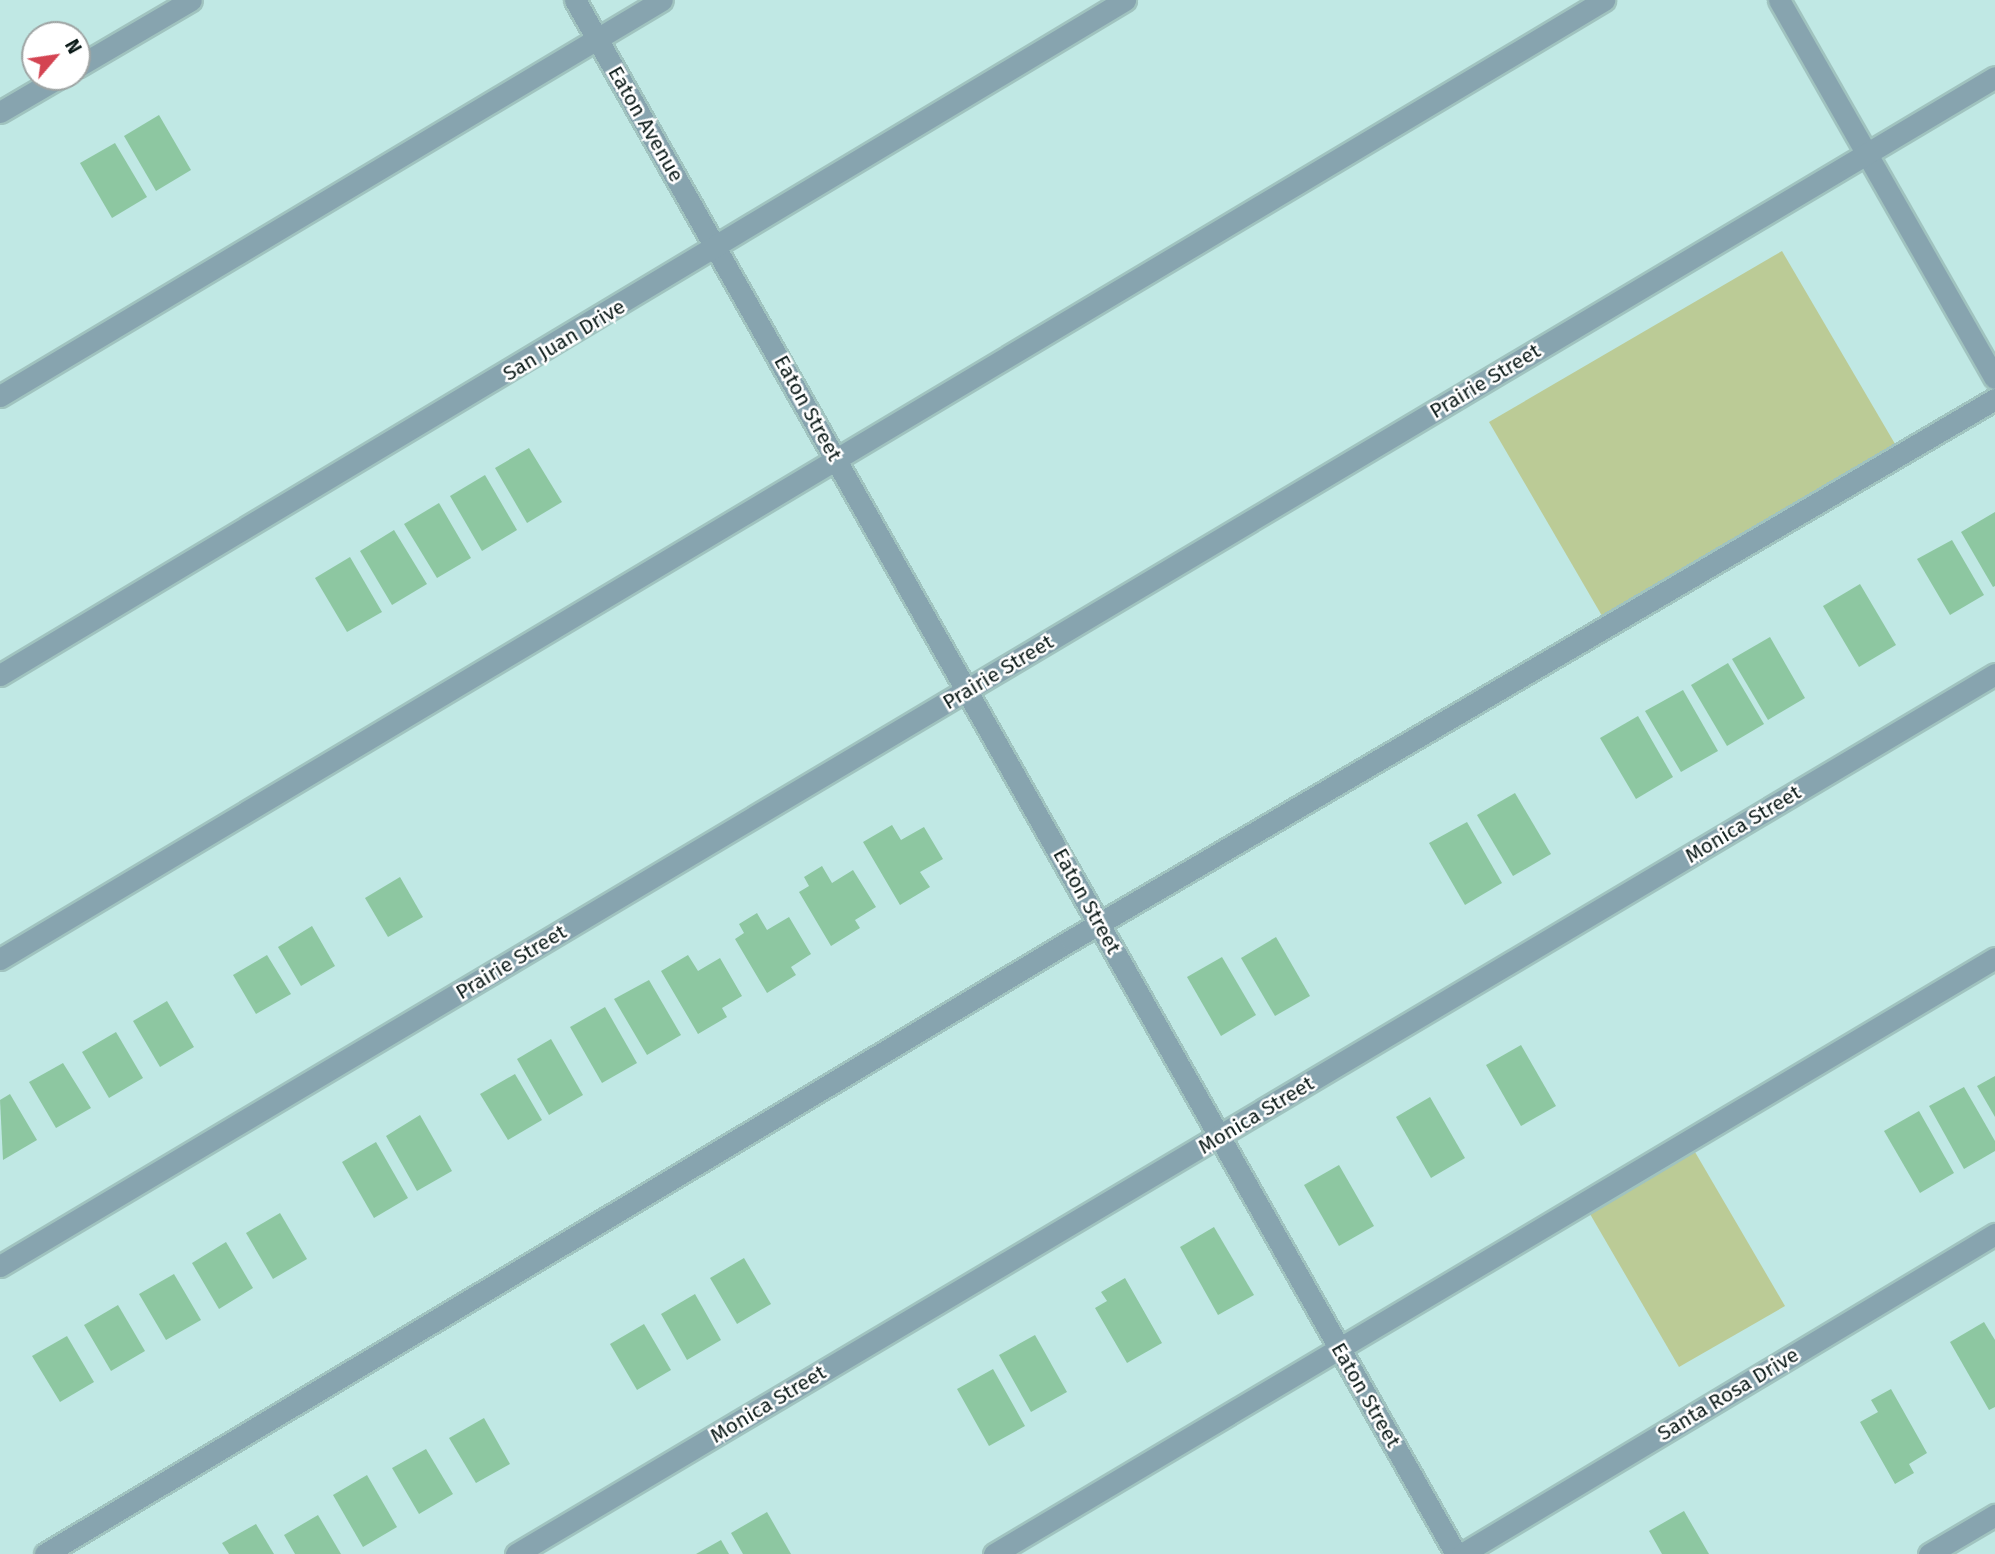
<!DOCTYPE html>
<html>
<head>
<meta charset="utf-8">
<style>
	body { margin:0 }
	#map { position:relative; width:1995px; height:1554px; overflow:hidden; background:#c0e8e4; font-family:"Fira Sans",sans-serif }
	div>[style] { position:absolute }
	.green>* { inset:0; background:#bbcb96 }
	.building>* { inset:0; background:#8dc7a1 }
	.roads { filter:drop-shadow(2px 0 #a0c3bf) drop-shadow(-2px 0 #a0c3bf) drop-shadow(0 2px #a0c3bf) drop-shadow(0 -2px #a0c3bf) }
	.service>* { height:21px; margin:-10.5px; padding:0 10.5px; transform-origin:10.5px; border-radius:10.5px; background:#87a4af }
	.minor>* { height:21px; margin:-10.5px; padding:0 10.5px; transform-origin:10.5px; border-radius:10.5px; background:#87a4af }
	span { translate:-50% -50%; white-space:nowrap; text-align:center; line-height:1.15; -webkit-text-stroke:5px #fff; paint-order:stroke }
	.street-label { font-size:21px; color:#0c1b19 }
	.north { position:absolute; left:21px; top:21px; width:70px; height:70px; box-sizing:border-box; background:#fff; border:2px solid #9ea4a3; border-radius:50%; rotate:61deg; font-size:19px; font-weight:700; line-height:28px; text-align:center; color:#0c1b19 }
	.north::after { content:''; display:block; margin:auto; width:24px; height:32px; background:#d44452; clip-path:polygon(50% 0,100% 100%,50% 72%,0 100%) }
</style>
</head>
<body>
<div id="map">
	<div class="green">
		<div style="clip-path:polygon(1782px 251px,1898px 449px,1605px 621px,1489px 422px)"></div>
		<div style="clip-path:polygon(1695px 1152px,1785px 1306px,1679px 1367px,1590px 1214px)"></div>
	</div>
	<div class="building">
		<div style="clip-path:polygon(159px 115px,191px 170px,156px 191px,124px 136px)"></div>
		<div style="clip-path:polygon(115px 143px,147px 197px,112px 218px,80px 163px)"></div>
		<div style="clip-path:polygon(529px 448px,562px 502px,527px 523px,495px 468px)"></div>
		<div style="clip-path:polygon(485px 475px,517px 530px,482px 551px,450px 496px)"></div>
		<div style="clip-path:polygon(439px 503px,471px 558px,437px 578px,404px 524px)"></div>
		<div style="clip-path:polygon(1995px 512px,1995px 586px,1993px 587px,1961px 532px)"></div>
		<div style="clip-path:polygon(394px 530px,427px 584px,392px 605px,360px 551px)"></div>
		<div style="clip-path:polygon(1952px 540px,1984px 595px,1950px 615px,1917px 559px)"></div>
		<div style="clip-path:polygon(350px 557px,382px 612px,347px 632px,315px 578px)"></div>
		<div style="clip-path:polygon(1860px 584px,1896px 645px,1859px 667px,1823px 606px)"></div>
		<div style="clip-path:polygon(1770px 637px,1805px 698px,1768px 720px,1732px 659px)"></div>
		<div style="clip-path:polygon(1728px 663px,1764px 724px,1727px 746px,1691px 685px)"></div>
		<div style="clip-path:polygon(1683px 690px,1718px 751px,1681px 772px,1645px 711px)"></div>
		<div style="clip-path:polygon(1638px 716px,1673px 777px,1636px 799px,1600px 738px)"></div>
		<div style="clip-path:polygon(1515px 793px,1551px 854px,1513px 876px,1477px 815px)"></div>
		<div style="clip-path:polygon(1467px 822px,1502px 883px,1465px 905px,1429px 843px)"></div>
		<div style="clip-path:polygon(892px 825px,901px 840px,924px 827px,943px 859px,920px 872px,930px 887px,900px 905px,863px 842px)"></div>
		<div style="clip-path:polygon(822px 866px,832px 883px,853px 870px,876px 907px,855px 920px,860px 928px,831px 946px,799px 892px,809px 886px,804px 877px)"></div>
		<div style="clip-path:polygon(400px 877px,423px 917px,388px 937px,365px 898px)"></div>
		<div style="clip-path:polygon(757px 913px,767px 930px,789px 917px,811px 954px,791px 967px,796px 975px,767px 993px,735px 939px,744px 933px,739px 924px)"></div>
		<div style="clip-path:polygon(312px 926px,335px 966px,301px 986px,278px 947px)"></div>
		<div style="clip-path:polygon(1276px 937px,1310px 996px,1275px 1016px,1241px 958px)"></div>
		<div style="clip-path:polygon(267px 955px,291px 994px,256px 1014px,233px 975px)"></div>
		<div style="clip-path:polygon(688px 955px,698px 971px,720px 958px,742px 996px,722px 1008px,727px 1017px,698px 1034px,661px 971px)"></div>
		<div style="clip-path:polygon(1222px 957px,1256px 1015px,1221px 1036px,1187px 977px)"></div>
		<div style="clip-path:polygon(649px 980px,681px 1035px,647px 1055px,614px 999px)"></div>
		<div style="clip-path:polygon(167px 1001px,194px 1047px,160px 1067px,133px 1021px)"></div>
		<div style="clip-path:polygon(605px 1007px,637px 1063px,602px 1083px,570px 1027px)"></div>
		<div style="clip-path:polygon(116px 1032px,143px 1078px,109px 1098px,82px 1052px)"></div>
		<div style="clip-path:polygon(551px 1039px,583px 1095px,549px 1115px,517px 1059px)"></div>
		<div style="clip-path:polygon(1521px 1045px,1556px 1106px,1521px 1126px,1486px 1065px)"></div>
		<div style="clip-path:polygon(63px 1063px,91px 1108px,56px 1128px,29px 1082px)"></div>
		<div style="clip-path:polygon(515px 1074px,542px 1120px,508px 1140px,480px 1094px)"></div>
		<div style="clip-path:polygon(1995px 1076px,1995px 1117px,1977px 1086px)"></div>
		<div style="clip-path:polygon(1964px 1087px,1995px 1141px,1995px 1151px,1964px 1169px,1929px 1106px)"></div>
		<div style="clip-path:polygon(10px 1094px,37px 1140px,3px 1160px,0 1100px)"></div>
		<div style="clip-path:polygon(1430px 1097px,1465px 1158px,1431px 1178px,1396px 1117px)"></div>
		<div style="clip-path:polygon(1919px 1111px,1954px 1173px,1920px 1193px,1884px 1131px)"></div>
		<div style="clip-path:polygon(420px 1115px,452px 1171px,417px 1191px,386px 1136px)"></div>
		<div style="clip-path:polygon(376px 1142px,408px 1198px,374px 1218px,342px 1162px)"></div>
		<div style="clip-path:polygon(1339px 1165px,1374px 1226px,1339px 1246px,1304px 1185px)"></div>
		<div style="clip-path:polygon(280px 1213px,307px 1259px,273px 1279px,246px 1233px)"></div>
		<div style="clip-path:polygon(1214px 1227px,1254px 1295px,1218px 1315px,1180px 1247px)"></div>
		<div style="clip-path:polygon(226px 1242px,253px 1288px,219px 1309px,192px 1263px)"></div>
		<div style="clip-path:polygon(744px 1258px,771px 1304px,737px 1324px,710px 1278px)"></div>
		<div style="clip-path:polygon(174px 1274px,201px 1320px,166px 1340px,139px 1294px)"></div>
		<div style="clip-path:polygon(1125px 1278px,1162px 1343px,1127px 1363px,1095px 1308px,1107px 1301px,1101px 1292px)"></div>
		<div style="clip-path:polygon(695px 1294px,721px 1340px,687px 1360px,661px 1314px)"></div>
		<div style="clip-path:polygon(118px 1305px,145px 1351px,111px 1371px,84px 1325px)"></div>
		<div style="clip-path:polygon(1984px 1322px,1995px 1340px,1995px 1407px,1989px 1410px,1950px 1342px)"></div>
		<div style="clip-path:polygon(644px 1324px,671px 1370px,637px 1390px,610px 1344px)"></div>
		<div style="clip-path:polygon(1035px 1335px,1067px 1392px,1031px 1412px,999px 1355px)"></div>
		<div style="clip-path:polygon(67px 1336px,94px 1382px,60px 1402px,32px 1356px)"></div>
		<div style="clip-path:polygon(993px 1369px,1025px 1426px,989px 1446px,957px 1389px)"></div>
		<div style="clip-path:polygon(1891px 1389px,1927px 1453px,1909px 1464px,1914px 1473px,1895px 1484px,1860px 1422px,1878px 1412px,1871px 1400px)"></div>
		<div style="clip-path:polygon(484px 1418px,510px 1464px,476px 1483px,449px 1438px)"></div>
		<div style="clip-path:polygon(426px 1449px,453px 1494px,419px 1514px,392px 1468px)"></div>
		<div style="clip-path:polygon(367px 1475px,397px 1527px,363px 1547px,333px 1495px)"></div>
		<div style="clip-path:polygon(1684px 1511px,1709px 1554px,1662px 1554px,1649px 1531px)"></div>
		<div style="clip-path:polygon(767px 1512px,791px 1554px,743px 1554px,731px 1533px)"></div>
		<div style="clip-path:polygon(318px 1515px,341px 1554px,295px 1554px,284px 1535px)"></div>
		<div style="clip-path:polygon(256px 1524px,274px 1554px,229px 1554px,222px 1543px)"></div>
		<div style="clip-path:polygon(721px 1540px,729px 1554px,696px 1554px)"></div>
	</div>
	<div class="roads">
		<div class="service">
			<div style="left:1779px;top:0;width:435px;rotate:60.3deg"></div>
			<div style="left:0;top:396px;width:771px;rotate:-30.89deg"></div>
			<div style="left:0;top:959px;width:1869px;rotate:-30.87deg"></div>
			<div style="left:45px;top:1554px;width:1196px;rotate:-30.9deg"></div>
			<div style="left:1071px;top:940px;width:1071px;rotate:-30.35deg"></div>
			<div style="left:994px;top:1554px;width:1165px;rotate:-30.77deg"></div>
			<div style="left:1929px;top:1554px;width:77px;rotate:-30.6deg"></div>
		</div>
		<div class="minor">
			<div style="left:575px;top:0;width:1786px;rotate:60.45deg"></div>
			<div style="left:77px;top:67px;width:132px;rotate:-30.4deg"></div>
			<div style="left:0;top:112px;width:69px;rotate:-30.3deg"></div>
			<div style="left:0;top:675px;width:1312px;rotate:-30.96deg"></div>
			<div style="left:0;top:1266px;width:2322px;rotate:-30.79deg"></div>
			<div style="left:516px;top:1554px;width:1721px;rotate:-30.75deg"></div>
			<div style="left:1462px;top:1554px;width:622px;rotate:-30.98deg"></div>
		</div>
	</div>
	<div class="street-label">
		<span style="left:646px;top:124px;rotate:60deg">Eaton Avenue</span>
		<span style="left:564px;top:340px;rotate:-31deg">San Juan Drive</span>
		<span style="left:1485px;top:381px;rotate:-31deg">Prairie Street</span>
		<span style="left:808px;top:408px;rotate:61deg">Eaton Street</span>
		<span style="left:998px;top:672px;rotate:-31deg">Prairie Street</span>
		<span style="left:1743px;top:824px;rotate:-31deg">Monica Street</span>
		<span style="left:1087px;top:901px;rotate:61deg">Eaton Street</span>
		<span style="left:511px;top:962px;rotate:-31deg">Prairie Street</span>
		<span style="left:1256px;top:1115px;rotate:-31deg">Monica Street</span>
		<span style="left:1728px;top:1394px;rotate:-31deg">Santa Rosa Drive</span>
		<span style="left:1366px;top:1395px;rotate:60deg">Eaton Street</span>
		<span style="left:768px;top:1404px;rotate:-31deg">Monica Street</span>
	</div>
	<div class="north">N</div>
</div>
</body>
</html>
